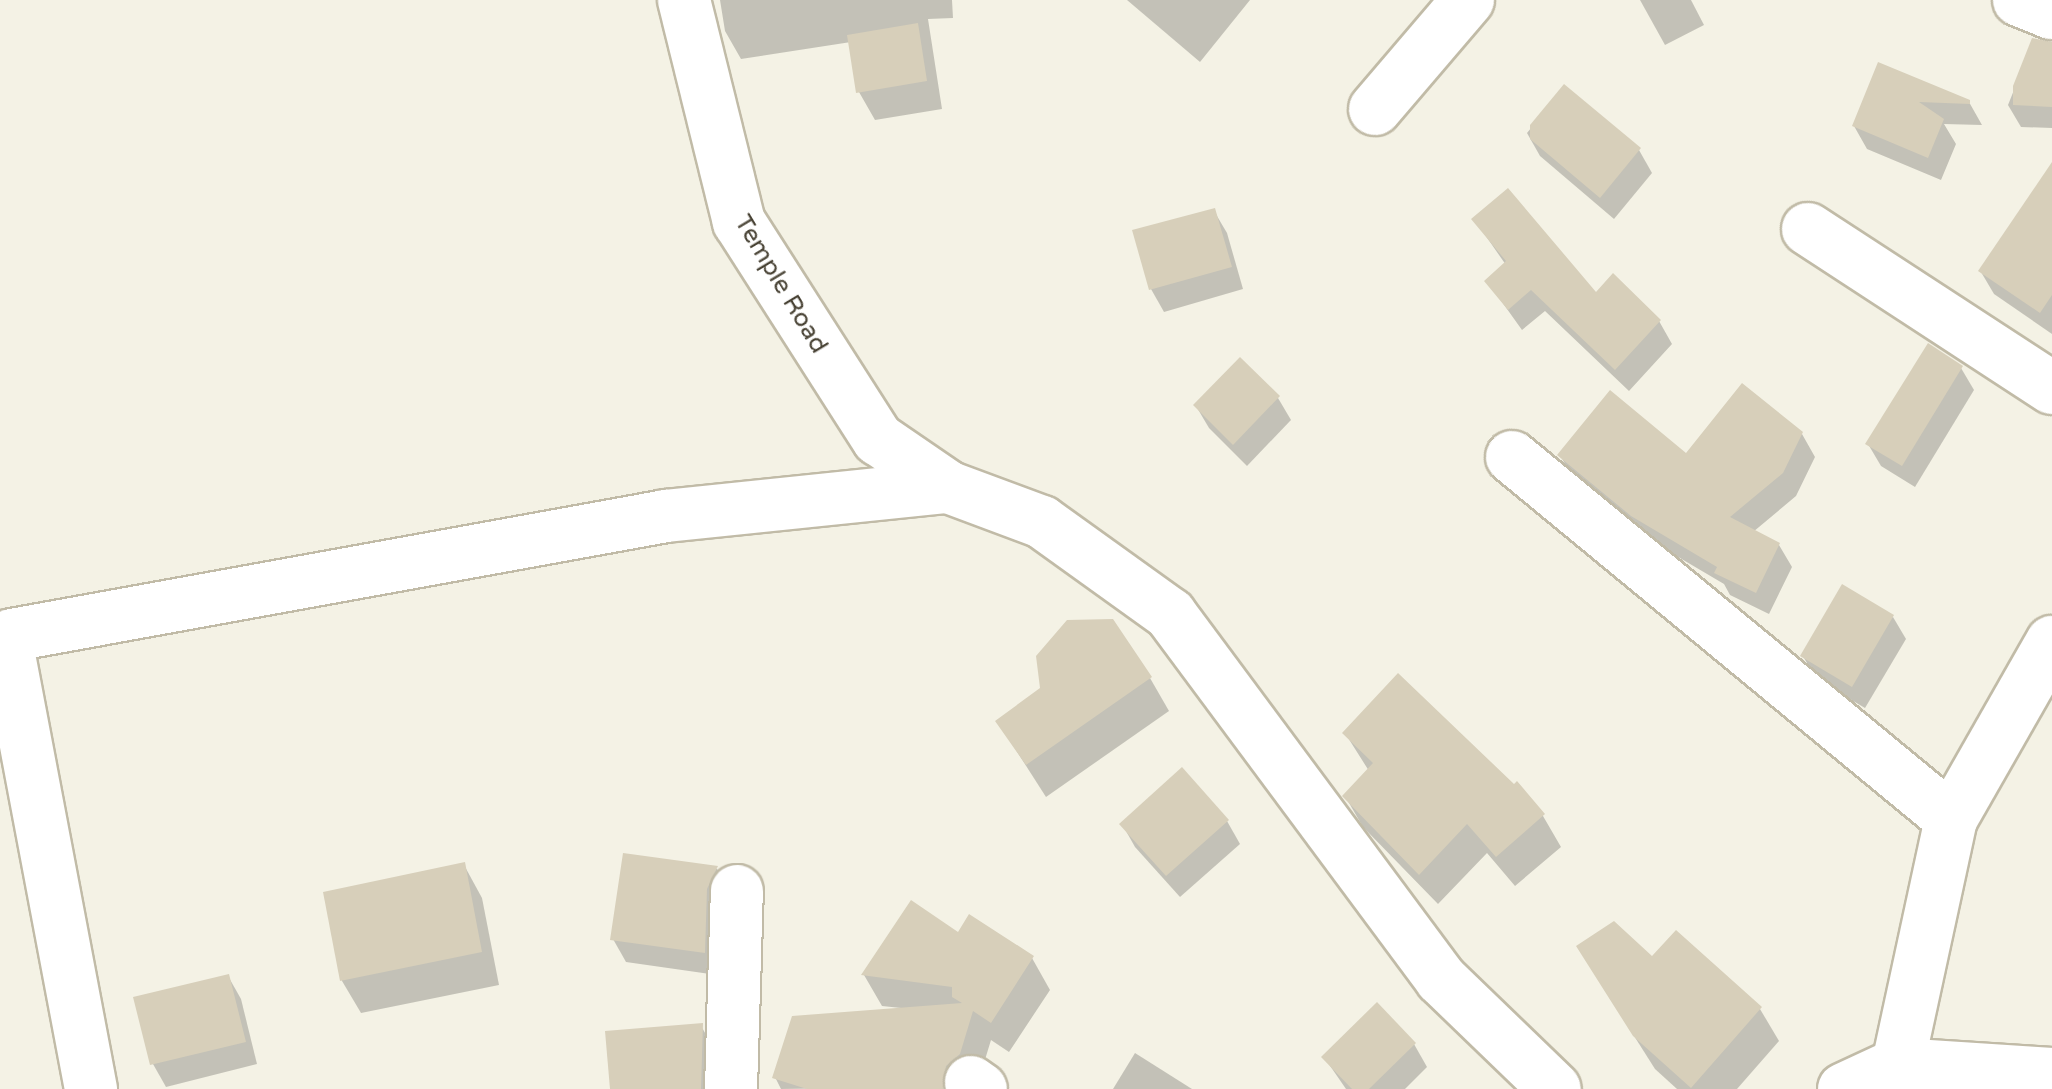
<!DOCTYPE html>
<html>
<head>
<meta charset="utf-8">
<style>
	body { margin:0 }
	#map { position:relative; width:2052px; height:1089px; overflow:hidden; background:#f4f2e5; font-family:"Varela Round",sans-serif }
	div>[style] { position:absolute }
	.shadow>* { inset:0; background:#0003 }
	.building>* { inset:0; background:#d7cfba }
	.roads { filter:drop-shadow(2px 0 #c1bba7) drop-shadow(-2px 0 #c1bba7) drop-shadow(0 2px #c1bba7) drop-shadow(0 -2px #c1bba7) }
	.minor>* { height:52px; margin:-26px; padding:0 26px; transform-origin:26px; border-radius:26px; background:#fff }
	span { translate:-50% -50%; white-space:nowrap; text-align:center; line-height:1.15; -webkit-text-stroke:9px #fff; paint-order:stroke }
	.street-label { font-size:25px; color:#484234 }
</style>
</head>
<body>
<div id="map">
	<div class="shadow">
		<div style="clip-path:polygon(720px 0,952px 0,953px 18px,928px 19px,942px 109px,875px 120px,859px 92px,851px 42px,741px 59px,725px 31px)"></div>
		<div style="clip-path:polygon(1127px 0,1250px 0,1200px 62px)"></div>
		<div style="clip-path:polygon(1640px 0,1691px 0,1704px 25px,1665px 45px)"></div>
		<div style="clip-path:polygon(2034px 40px,2052px 44px,2052px 128px,2021px 127px,2008px 105px)"></div>
		<div style="clip-path:polygon(1880px 65px,1969px 102px,1982px 125px,1944px 124px,1956px 144px,1941px 180px,1867px 149px,1854px 126px)"></div>
		<div style="clip-path:polygon(1564px 88px,1639px 150px,1652px 173px,1614px 219px,1540px 156px,1527px 133px)"></div>
		<div style="clip-path:polygon(2052px 196px,2052px 334px,1994px 294px,1981px 272px)"></div>
		<div style="clip-path:polygon(1214px 211px,1227px 233px,1243px 289px,1164px 312px,1151px 289px)"></div>
		<div style="clip-path:polygon(1474px 219px,1595px 296px,1659px 321px,1672px 344px,1629px 391px,1545px 311px,1522px 330px,1487px 281px,1506px 265px)"></div>
		<div style="clip-path:polygon(1961px 368px,1974px 390px,1915px 487px,1881px 466px,1868px 444px)"></div>
		<div style="clip-path:polygon(1278px 398px,1291px 420px,1247px 466px,1209px 428px,1196px 406px)"></div>
		<div style="clip-path:polygon(1802px 434px,1815px 457px,1796px 496px,1753px 532px,1779px 545px,1792px 567px,1769px 614px,1730px 595px,1724px 584px,1646px 538px,1573px 478px,1560px 455px,1687px 457px)"></div>
		<div style="clip-path:polygon(1893px 617px,1906px 639px,1865px 708px,1816px 679px,1803px 656px)"></div>
		<div style="clip-path:polygon(1150px 678px,1169px 711px,1046px 797px,998px 722px)"></div>
		<div style="clip-path:polygon(1345px 733px,1543px 816px,1561px 847px,1515px 886px,1487px 853px,1438px 904px,1363px 827px,1345px 796px,1369px 771px)"></div>
		<div style="clip-path:polygon(1227px 821px,1240px 844px,1180px 897px,1135px 847px,1122px 824px)"></div>
		<div style="clip-path:polygon(625px 856px,717px 869px,730px 891px,717px 975px,626px 962px,613px 939px)"></div>
		<div style="clip-path:polygon(464px 865px,482px 898px,499px 985px,361px 1013px,342px 981px,326px 894px)"></div>
		<div style="clip-path:polygon(958px 936px,1032px 958px,1050px 990px,1009px 1052px,991px 1040px,977px 1086px,781px 1089px,775px 1077px,901px 1008px,882px 1006px,864px 975px)"></div>
		<div style="clip-path:polygon(1652px 959px,1760px 1009px,1779px 1041px,1737px 1089px,1677px 1089px,1655px 1069px,1598px 979px)"></div>
		<div style="clip-path:polygon(228px 976px,241px 999px,257px 1064px,166px 1087px,153px 1064px,136px 999px)"></div>
		<div style="clip-path:polygon(701px 1026px,718px 1055px,717px 1089px,613px 1089px)"></div>
		<div style="clip-path:polygon(1414px 1044px,1427px 1067px,1405px 1089px,1346px 1089px,1324px 1057px)"></div>
		<div style="clip-path:polygon(1135px 1053px,1192px 1089px,1113px 1089px)"></div>
	</div>
	<div class="building">
		<div style="clip-path:polygon(918px 23px,927px 81px,856px 93px,847px 35px)"></div>
		<div style="clip-path:polygon(2032px 38px,2052px 42px,2052px 107px,2013px 105px,2013px 86px)"></div>
		<div style="clip-path:polygon(1878px 62px,1970px 100px,1970px 104px,1919px 102px,1944px 119px,1928px 158px,1852px 126px)"></div>
		<div style="clip-path:polygon(1564px 84px,1641px 148px,1600px 198px,1530px 139px,1530px 125px)"></div>
		<div style="clip-path:polygon(2052px 162px,2052px 295px,2040px 313px,1978px 271px)"></div>
		<div style="clip-path:polygon(1508px 188px,1596px 292px,1613px 273px,1661px 320px,1615px 370px,1531px 290px,1508px 310px,1484px 281px,1506px 261px,1471px 219px)"></div>
		<div style="clip-path:polygon(1215px 208px,1232px 267px,1149px 290px,1132px 230px)"></div>
		<div style="clip-path:polygon(1928px 343px,1963px 366px,1902px 466px,1865px 444px)"></div>
		<div style="clip-path:polygon(1240px 357px,1280px 396px,1233px 445px,1193px 405px)"></div>
		<div style="clip-path:polygon(1742px 383px,1803px 432px,1783px 473px,1730px 517px,1780px 543px,1756px 593px,1714px 573px,1717px 567px,1631px 516px,1557px 455px,1610px 390px,1686px 453px)"></div>
		<div style="clip-path:polygon(1842px 584px,1894px 615px,1852px 687px,1800px 656px)"></div>
		<div style="clip-path:polygon(1113px 619px,1152px 677px,1026px 765px,995px 721px,1040px 688px,1036px 656px,1067px 620px)"></div>
		<div style="clip-path:polygon(1398px 673px,1514px 784px,1517px 781px,1545px 814px,1496px 857px,1467px 824px,1419px 875px,1342px 796px,1373px 763px,1342px 733px)"></div>
		<div style="clip-path:polygon(1182px 767px,1229px 820px,1166px 876px,1119px 824px)"></div>
		<div style="clip-path:polygon(623px 853px,718px 866px,707px 889px,705px 953px,610px 940px)"></div>
		<div style="clip-path:polygon(465px 862px,482px 952px,340px 981px,323px 892px)"></div>
		<div style="clip-path:polygon(911px 900px,958px 932px,969px 914px,1034px 956px,991px 1023px,973px 1011px,960px 1054px,946px 1066px,943px 1089px,807px 1089px,772px 1078px,792px 1016px,962px 1003px,952px 997px,952px 987px,861px 975px)"></div>
		<div style="clip-path:polygon(1614px 921px,1652px 956px,1676px 930px,1762px 1007px,1691px 1088px,1633px 1036px,1576px 946px)"></div>
		<div style="clip-path:polygon(229px 974px,246px 1042px,150px 1065px,133px 997px)"></div>
		<div style="clip-path:polygon(1377px 1002px,1416px 1043px,1369px 1089px,1352px 1089px,1321px 1057px)"></div>
		<div style="clip-path:polygon(703px 1023px,701px 1089px,610px 1089px,605px 1031px)"></div>
	</div>
	<div class="roads">
		<div class="minor">
			<div style="left:684px;top:0;width:229px;rotate:76.1deg"></div>
			<div style="left:739px;top:222px;width:258px;rotate:57.4deg"></div>
			<div style="left:878px;top:439px;width:85px;rotate:34.4deg"></div>
			<div style="left:948px;top:487px;width:100px;rotate:20.4deg"></div>
			<div style="left:1042px;top:522px;width:158px;rotate:35.7deg"></div>
			<div style="left:1170px;top:614px;width:455px;rotate:53.4deg"></div>
			<div style="left:1441px;top:979px;width:158px;rotate:44deg"></div>
			<div style="left:2019px;top:0;width:35px;rotate:22deg"></div>
			<div style="left:1375px;top:109px;width:143px;rotate:-49.5deg"></div>
			<div style="left:1808px;top:229px;width:291px;rotate:33.1deg"></div>
			<div style="left:1512px;top:457px;width:569px;rotate:39.51deg"></div>
			<div style="left:1898px;top:1064px;width:251px;rotate:-77.8deg"></div>
			<div style="left:1951px;top:819px;width:204px;rotate:-60.3deg"></div>
			<div style="left:971px;top:1082px;width:12px;rotate:35deg"></div>
			<div style="left:91px;top:1089px;width:453px;rotate:-100.7deg"></div>
			<div style="left:7px;top:644px;width:10px;rotate:-61deg"></div>
			<div style="left:12px;top:635px;width:665px;rotate:-10.31deg"></div>
			<div style="left:666px;top:516px;width:283px;rotate:-5.9deg"></div>
			<div style="left:731px;top:1089px;width:198px;rotate:-88.3deg"></div>
			<div style="left:1844px;top:1089px;width:60px;rotate:-24.8deg"></div>
			<div style="left:1898px;top:1064px;width:154px;rotate:3.7deg"></div>
		</div>
	</div>
	<div class="street-label">
		<span style="left:781px;top:284px;rotate:59deg">Temple Road</span>
	</div>
</div>
</body>
</html>
